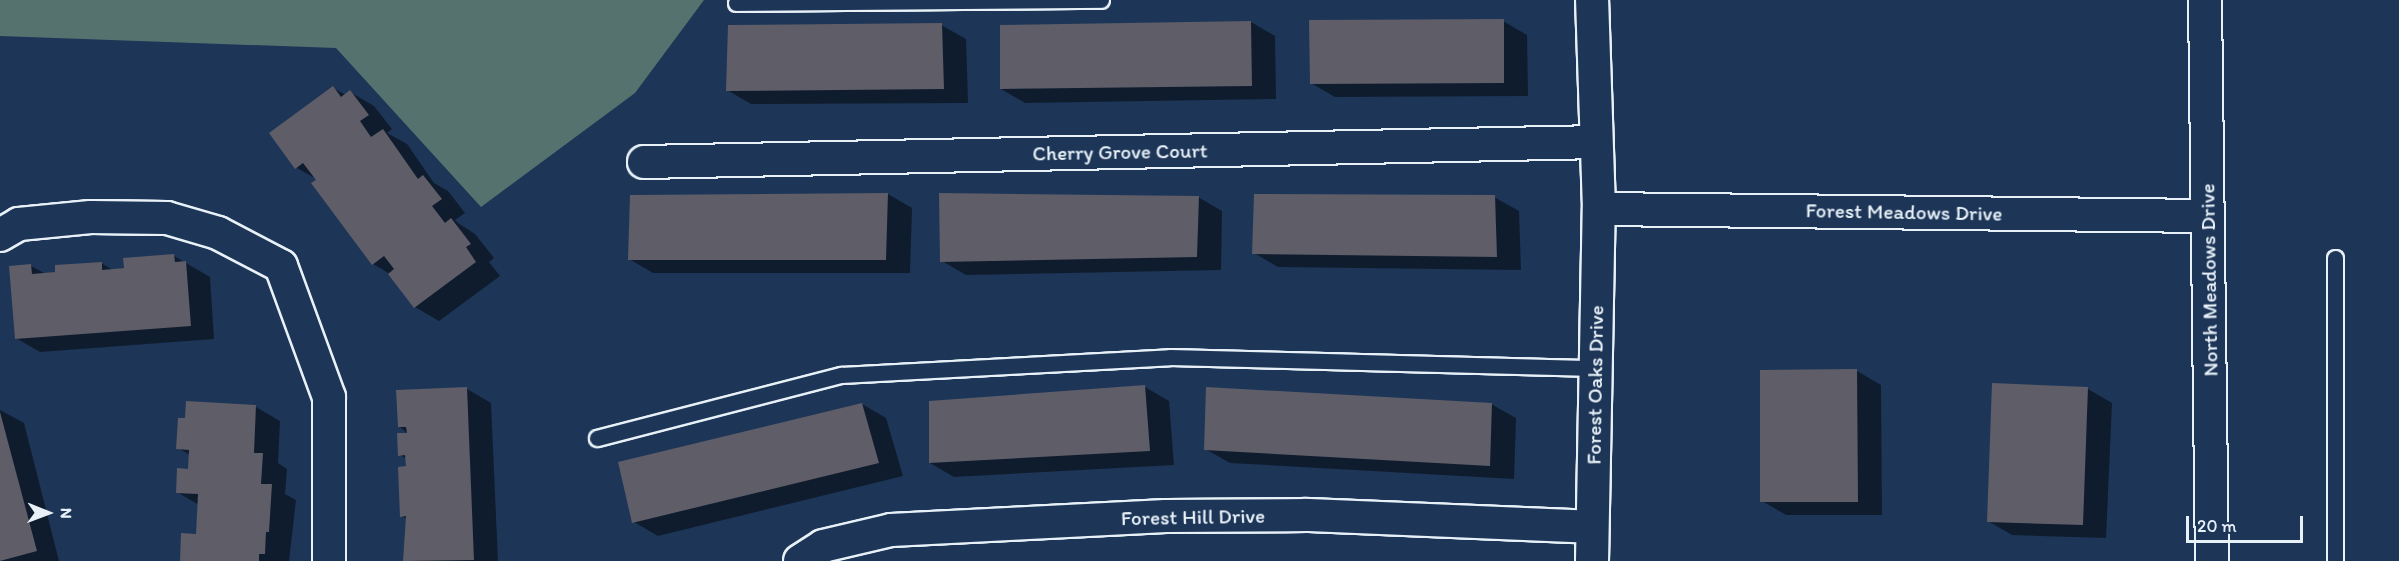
<!DOCTYPE html>
<html>
<head>
<meta charset="utf-8">
<style>
	body { margin:0 }
	#map { position:relative; width:2399px; height:561px; overflow:hidden; background:#1d3557; font-family:Itim,sans-serif }
	div>[style] { position:absolute }
	.green>* { inset:0; background:#56726f }
	.shadow>* { inset:0; background:#0007 }
	.building>* { inset:0; background:#5e5d68 }
	.roads { filter:drop-shadow(2px 0 #e8f1f8) drop-shadow(-2px 0 #e8f1f8) drop-shadow(0 2px #e8f1f8) drop-shadow(0 -2px #e8f1f8) }
	.lane>* { height:15px; margin:-7.5px; padding:0 7.5px; transform-origin:7.5px; border-radius:7.5px; background:#1d3557 }
	.street>* { height:32px; margin:-16px; padding:0 16px; transform-origin:16px; border-radius:16px; background:#1d3557 }
	span { translate:-50% -50%; white-space:nowrap; text-align:center; line-height:1.15; -webkit-text-stroke:5px #1d3557; paint-order:stroke }
	.street-label { font-size:21px; color:#e8f1f8 }
	.north { position:absolute; left:18px; top:483px; width:60px; height:60px; -webkit-text-stroke:4px #1d3557; paint-order:stroke; rotate:91deg; font-size:16px; font-weight:700; line-height:24px; text-align:center; color:#e8f1f8 }
	.north::after { content:''; display:block; margin:auto; width:21px; height:27px; background:#e8f1f8; clip-path:polygon(50% 0,100% 100%,50% 72%,0 100%) }
	.scale { position:absolute; left:2186px; top:516px; width:117px; height:27px; box-sizing:border-box; border:3px solid #e8f1f8; border-top:0; padding-left:8px; font-size:18px; line-height:21px; white-space:nowrap; color:#e8f1f8; -webkit-text-stroke:4px #1d3557; paint-order:stroke }
</style>
</head>
<body>
<div id="map">
	<div class="green">
		<div style="clip-path:polygon(0 0,704px 0,635px 93px,481px 207px,336px 48px,0 36px)"></div>
	</div>
	<div class="shadow">
		<div style="clip-path:polygon(1503px 21px,1527px 35px,1528px 96px,1335px 97px,1311px 83px)"></div>
		<div style="clip-path:polygon(1251px 22px,1275px 36px,1276px 99px,1025px 103px,1001px 89px)"></div>
		<div style="clip-path:polygon(941px 25px,966px 39px,968px 103px,751px 104px,727px 90px)"></div>
		<div style="clip-path:polygon(333px 88px,346px 95px,350px 92px,374px 106px,392px 129px,387px 133px,407px 144px,434px 183px,448px 191px,465px 213px,455px 220px,458px 223px,475px 234px,494px 258px,489px 262px,500px 276px,439px 321px,415px 307px,390px 274px,373px 264px,318px 180px,297px 168px,271px 133px)"></div>
		<div style="clip-path:polygon(888px 194px,912px 208px,910px 273px,653px 273px,629px 259px)"></div>
		<div style="clip-path:polygon(1198px 197px,1222px 211px,1221px 270px,966px 275px,942px 261px)"></div>
		<div style="clip-path:polygon(1494px 197px,1519px 211px,1521px 270px,1278px 267px,1254px 253px)"></div>
		<div style="clip-path:polygon(174px 256px,210px 277px,214px 339px,40px 352px,16px 338px,31px 266px,46px 274px,101px 263px,113px 270px)"></div>
		<div style="clip-path:polygon(1857px 371px,1881px 385px,1882px 515px,1786px 515px,1762px 501px)"></div>
		<div style="clip-path:polygon(1145px 387px,1169px 401px,1174px 465px,954px 477px,930px 463px)"></div>
		<div style="clip-path:polygon(467px 389px,491px 403px,498px 561px,405px 561px,408px 519px,402px 516px,407px 459px,400px 455px,408px 434px,399px 426px)"></div>
		<div style="clip-path:polygon(2088px 389px,2112px 403px,2106px 538px,2012px 535px,1988px 521px)"></div>
		<div style="clip-path:polygon(862px 404px,886px 418px,903px 476px,658px 536px,634px 522px)"></div>
		<div style="clip-path:polygon(1491px 404px,1516px 418px,1514px 479px,1230px 463px,1205px 449px)"></div>
		<div style="clip-path:polygon(256px 407px,280px 421px,278px 463px,287px 469px,285px 494px,296px 500px,289px 561px,182px 561px,197px 535px,199px 505px,177px 492px,190px 470px,190px 455px,178px 448px)"></div>
		<div style="clip-path:polygon(0 410px,24px 423px,59px 561px,0 561px)"></div>
	</div>
	<div class="building">
		<div style="clip-path:polygon(1504px 19px,1504px 83px,1310px 84px,1309px 20px)"></div>
		<div style="clip-path:polygon(1251px 21px,1252px 86px,1000px 89px,1000px 25px)"></div>
		<div style="clip-path:polygon(942px 23px,944px 89px,726px 91px,728px 25px)"></div>
		<div style="clip-path:polygon(333px 86px,341px 97px,350px 90px,369px 115px,360px 121px,371px 137px,383px 129px,418px 179px,423px 175px,442px 199px,432px 206px,445px 223px,451px 218px,471px 244px,466px 247px,476px 262px,414px 308px,388px 274px,394px 269px,384px 256px,372px 265px,311px 183px,316px 180px,303px 163px,295px 169px,269px 133px)"></div>
		<div style="clip-path:polygon(888px 193px,886px 260px,628px 260px,630px 195px)"></div>
		<div style="clip-path:polygon(939px 193px,1199px 196px,1197px 257px,940px 262px)"></div>
		<div style="clip-path:polygon(1254px 194px,1495px 195px,1497px 257px,1252px 254px)"></div>
		<div style="clip-path:polygon(174px 254px,175px 262px,186px 261px,191px 326px,15px 339px,9px 266px,31px 264px,32px 274px,55px 272px,55px 265px,102px 262px,102px 270px,124px 268px,123px 258px)"></div>
		<div style="clip-path:polygon(1857px 369px,1858px 502px,1760px 502px,1760px 370px)"></div>
		<div style="clip-path:polygon(1992px 383px,2088px 387px,2083px 525px,1987px 522px)"></div>
		<div style="clip-path:polygon(1145px 385px,1150px 451px,929px 463px,929px 401px)"></div>
		<div style="clip-path:polygon(467px 387px,474px 560px,403px 561px,406px 516px,400px 517px,398px 467px,406px 466px,405px 455px,398px 456px,397px 433px,407px 433px,406px 427px,398px 427px,396px 390px)"></div>
		<div style="clip-path:polygon(1206px 387px,1492px 403px,1490px 466px,1204px 450px)"></div>
		<div style="clip-path:polygon(186px 401px,256px 405px,254px 453px,263px 453px,261px 484px,272px 484px,269px 532px,266px 532px,265px 554px,259px 554px,259px 561px,180px 561px,181px 533px,196px 534px,198px 494px,176px 493px,177px 468px,188px 469px,189px 450px,176px 449px,178px 418px,185px 418px)"></div>
		<div style="clip-path:polygon(862px 403px,879px 463px,632px 523px,618px 462px)"></div>
		<div style="clip-path:polygon(0 412px,37px 551px,0 561px)"></div>
	</div>
	<div class="roads">
		<div class="lane">
			<div style="left:736px;top:3px;width:365px;rotate:-0.5deg"></div>
			<div style="left:2335px;top:258px;width:303px;rotate:90deg"></div>
			<div style="left:597px;top:438px;width:252px;rotate:-14.5deg"></div>
			<div style="left:841px;top:375px;width:329px;rotate:-3.1deg"></div>
			<div style="left:1170px;top:357px;width:425px;rotate:1.5deg"></div>
		</div>
		<div class="street">
			<div style="left:2205px;top:0;width:561px;rotate:89.29deg"></div>
			<div style="left:644px;top:162px;width:952px;rotate:-1.2deg"></div>
			<div style="left:1599px;top:209px;width:609px;rotate:0.66deg"></div>
			<div style="left:0;top:235px;width:22px;rotate:-30deg"></div>
			<div style="left:19px;top:224px;width:72px;rotate:-5.6deg"></div>
			<div style="left:91px;top:217px;width:76px;rotate:0.8deg"></div>
			<div style="left:167px;top:218px;width:53px;rotate:16.4deg"></div>
			<div style="left:218px;top:233px;width:71px;rotate:27.6deg"></div>
			<div style="left:281px;top:266px;width:140px;rotate:69.9deg"></div>
			<div style="left:329px;top:397px;width:164px;rotate:90deg"></div>
			<div style="left:800px;top:561px;width:27px;rotate:-33deg"></div>
			<div style="left:823px;top:546px;width:70px;rotate:-13.2deg"></div>
			<div style="left:891px;top:530px;width:275px;rotate:-2.9deg"></div>
			<div style="left:1166px;top:516px;width:141px;rotate:-0.4deg"></div>
			<div style="left:1307px;top:515px;width:285px;rotate:2.4deg"></div>
			<div style="left:1592px;top:561px;width:352px;rotate:-88.9deg"></div>
			<div style="left:1599px;top:209px;width:209px;rotate:-91.9deg"></div>
		</div>
	</div>
	<div class="street-label">
		<span style="left:1120px;top:152px;rotate:-1deg">Cherry Grove Court</span>
		<span style="left:1904px;top:212px;rotate:1deg">Forest Meadows Drive</span>
		<span style="left:2209px;top:280px;rotate:-91deg">North Meadows Drive</span>
		<span style="left:1595px;top:385px;rotate:-89deg">Forest Oaks Drive</span>
		<span style="left:1193px;top:517px;rotate:-1deg">Forest Hill Drive</span>
	</div>
	<div class="north">N</div>
	<div class="scale">20 m</div>
</div>
</body>
</html>
